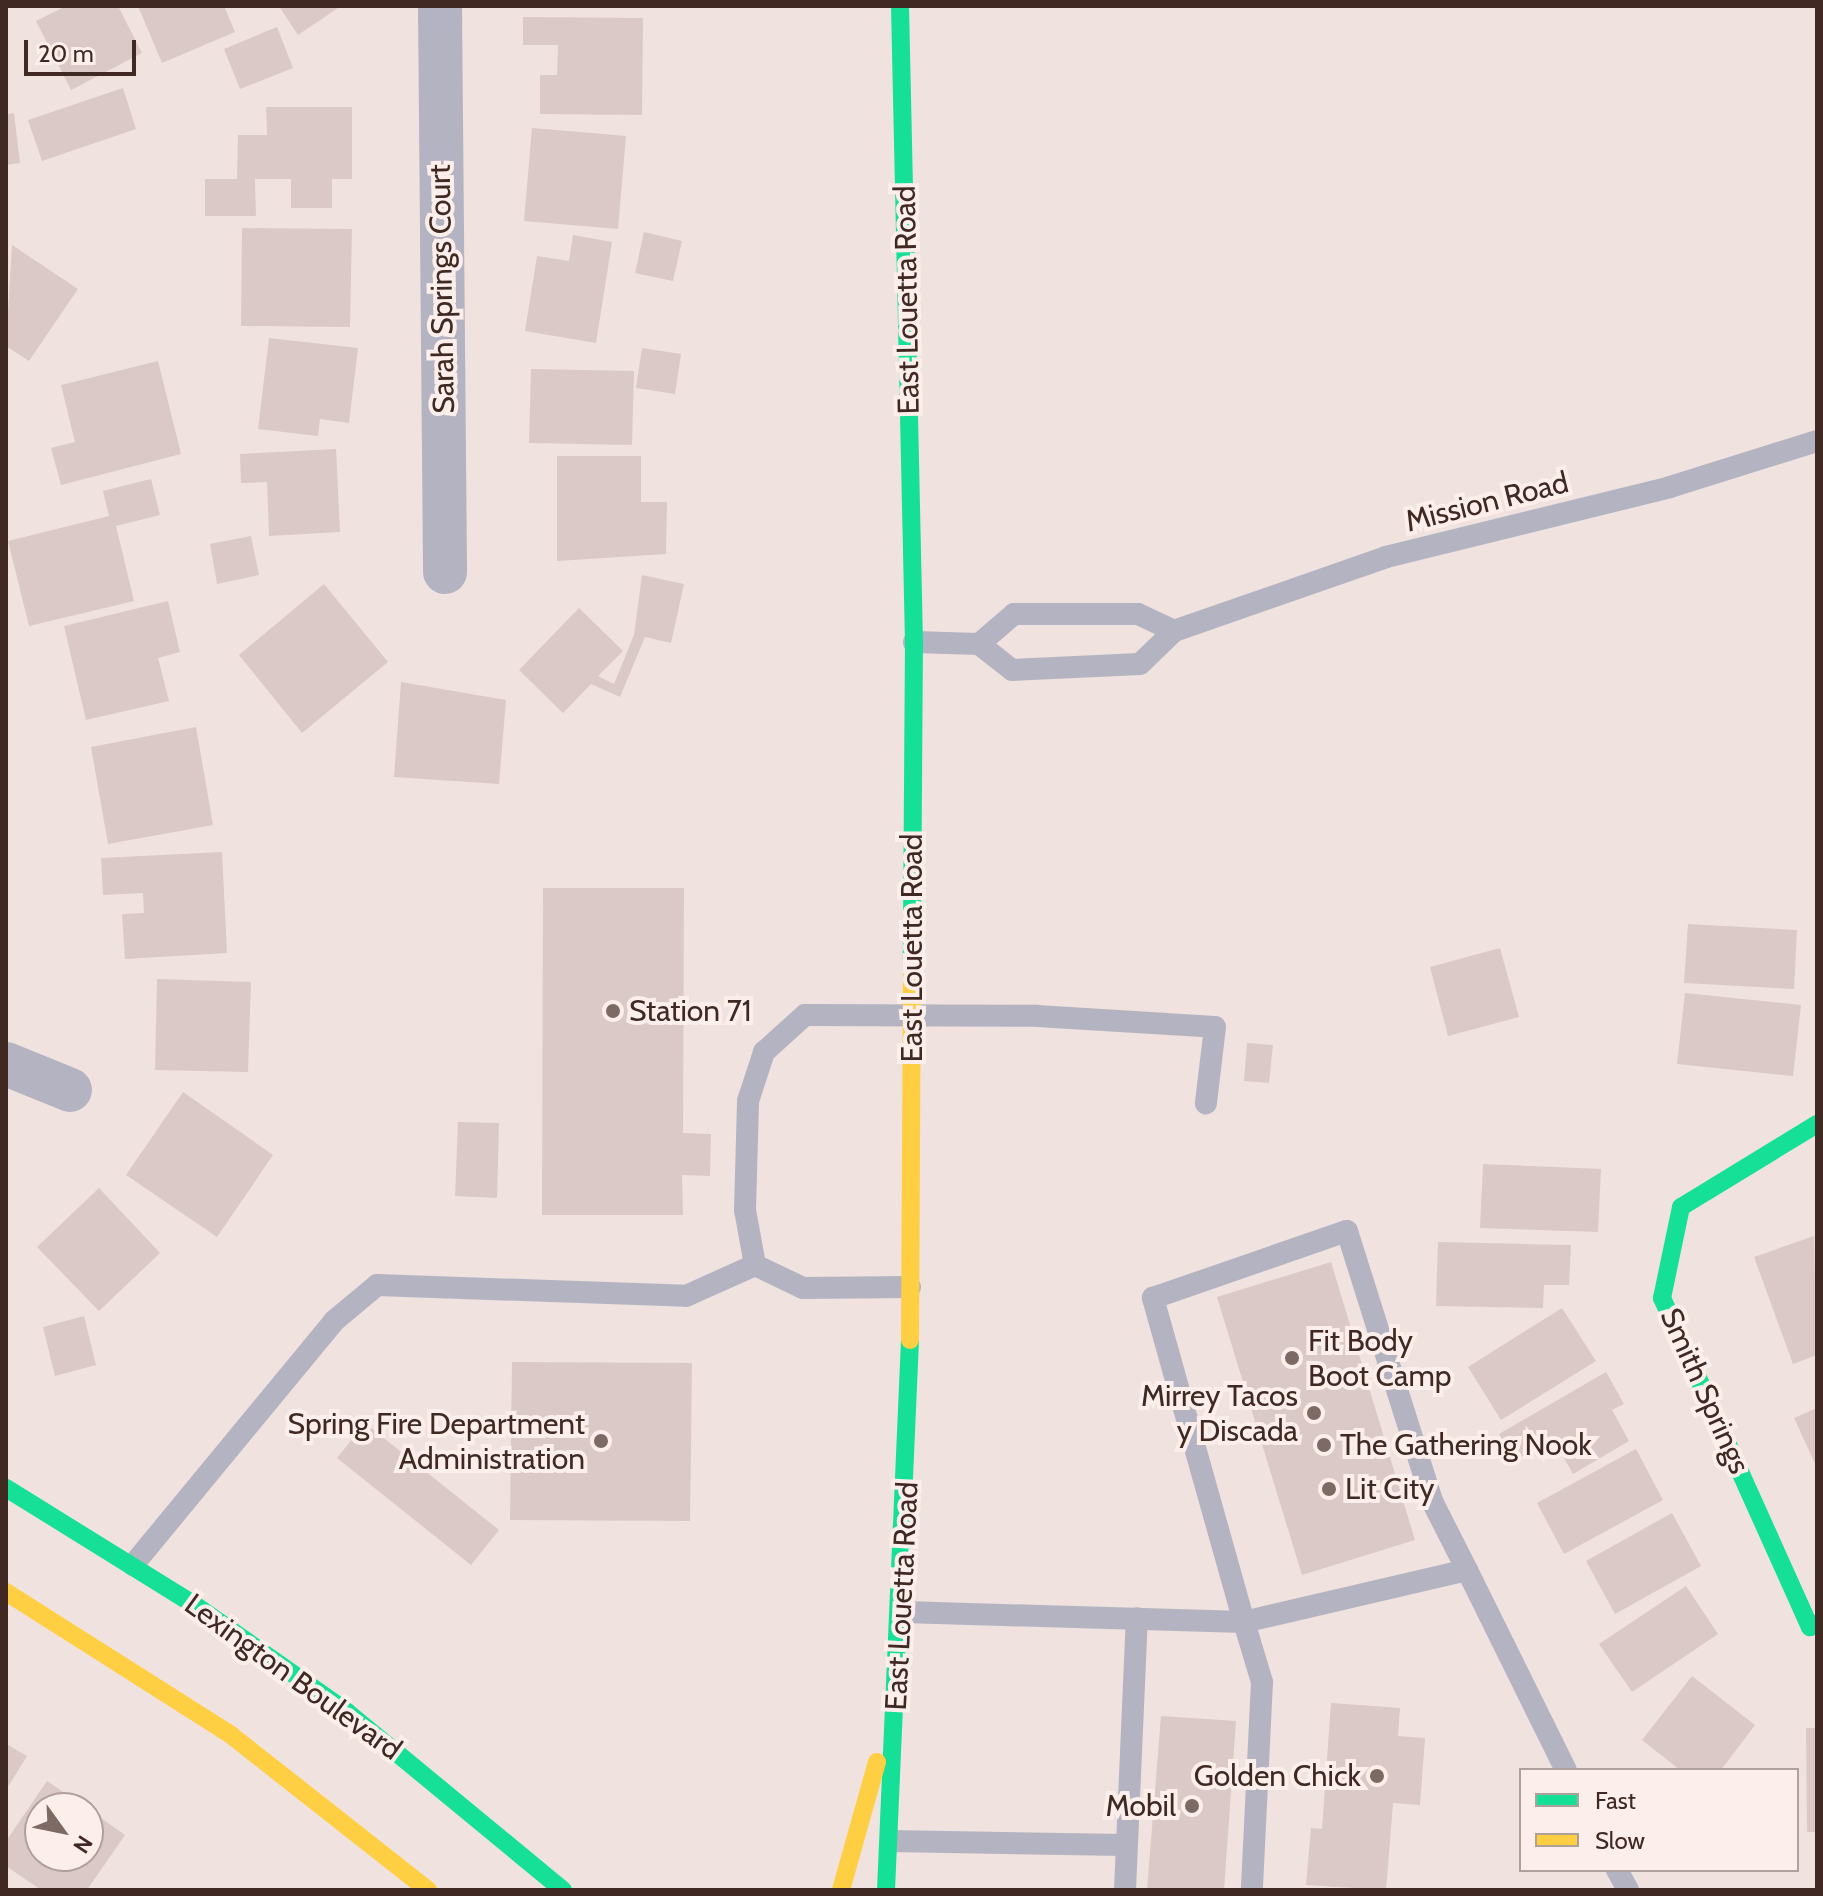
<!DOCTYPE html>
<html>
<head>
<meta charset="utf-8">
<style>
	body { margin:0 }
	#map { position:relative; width:1823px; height:1896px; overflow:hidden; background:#f0e2de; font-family:Cabin,sans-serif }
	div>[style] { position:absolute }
	.building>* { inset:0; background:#dbc9c7 }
	.lane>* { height:22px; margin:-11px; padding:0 11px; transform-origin:11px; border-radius:11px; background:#b4b3c1 }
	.street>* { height:44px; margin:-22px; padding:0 22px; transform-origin:22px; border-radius:22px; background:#b4b3c1 }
	.fast>* { height:18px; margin:-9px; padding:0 9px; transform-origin:9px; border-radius:9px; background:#16e098 }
	.slow>* { height:18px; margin:-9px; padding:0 9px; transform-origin:9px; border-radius:9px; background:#ffcf43 }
	.dots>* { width:22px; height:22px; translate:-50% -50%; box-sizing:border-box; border:4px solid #fcefeb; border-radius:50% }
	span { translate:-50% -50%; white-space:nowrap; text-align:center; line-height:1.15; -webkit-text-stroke:8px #fcefeb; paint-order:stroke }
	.street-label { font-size:30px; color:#3f2922 }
	.poi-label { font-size:30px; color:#3f2922 }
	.left { translate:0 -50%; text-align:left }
	.right { translate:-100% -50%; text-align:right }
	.frame { position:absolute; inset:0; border:8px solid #3f2922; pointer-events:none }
	.legend { position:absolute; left:1519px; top:1768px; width:280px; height:104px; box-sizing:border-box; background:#fcefeb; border:2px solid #b0a09b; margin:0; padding:10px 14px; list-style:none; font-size:24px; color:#3f2922 }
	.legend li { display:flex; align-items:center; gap:16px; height:40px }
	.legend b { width:40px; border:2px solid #b0a09b }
	.north { position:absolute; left:24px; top:1792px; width:80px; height:80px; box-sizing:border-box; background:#fcefeb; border:2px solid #b0a09b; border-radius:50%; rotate:123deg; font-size:22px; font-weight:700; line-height:32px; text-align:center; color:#3f2922 }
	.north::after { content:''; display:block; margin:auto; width:28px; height:36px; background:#7d6a64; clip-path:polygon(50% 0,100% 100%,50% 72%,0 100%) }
	.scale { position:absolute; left:24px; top:40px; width:112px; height:36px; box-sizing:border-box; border:4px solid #3f2922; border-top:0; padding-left:10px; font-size:24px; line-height:28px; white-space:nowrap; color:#3f2922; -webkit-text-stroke:6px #fcefeb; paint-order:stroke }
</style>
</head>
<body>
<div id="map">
	<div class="building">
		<div style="clip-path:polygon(66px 6px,118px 6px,142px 53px,71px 90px,36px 21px)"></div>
		<div style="clip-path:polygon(138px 6px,224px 6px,235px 32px,162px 63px)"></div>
		<div style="clip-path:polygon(279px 6px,341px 6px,298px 35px)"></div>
		<div style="clip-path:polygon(523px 17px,643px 18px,642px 115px,540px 114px,540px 75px,557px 75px,558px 45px,523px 45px)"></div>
		<div style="clip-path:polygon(277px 27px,293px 68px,240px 89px,224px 49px)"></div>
		<div style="clip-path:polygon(123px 88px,136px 129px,42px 161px,28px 120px)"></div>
		<div style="clip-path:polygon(266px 107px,352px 107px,352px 179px,332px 179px,332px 208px,291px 208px,291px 179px,255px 179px,256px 216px,205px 216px,205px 179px,237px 179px,238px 135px,267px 135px)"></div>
		<div style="clip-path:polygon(14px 113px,20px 163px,6px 165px,6px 114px)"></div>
		<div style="clip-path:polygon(532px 128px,626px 136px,618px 229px,524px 221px)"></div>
		<div style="clip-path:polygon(242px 228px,352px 229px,350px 327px,241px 326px)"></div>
		<div style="clip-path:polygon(644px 232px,682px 241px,673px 281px,635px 273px)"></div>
		<div style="clip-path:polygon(573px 235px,612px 242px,596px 343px,525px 331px,537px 256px,569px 261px)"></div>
		<div style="clip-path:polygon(12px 245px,78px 289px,29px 361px,6px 346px)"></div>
		<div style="clip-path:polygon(269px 338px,358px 348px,349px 423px,320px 419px,318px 436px,258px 429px)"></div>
		<div style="clip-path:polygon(642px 348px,681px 354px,675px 394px,636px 388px)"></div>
		<div style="clip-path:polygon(158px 361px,181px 454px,61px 485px,51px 448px,75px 442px,61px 385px)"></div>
		<div style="clip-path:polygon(531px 369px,634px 371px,632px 445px,529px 443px)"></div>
		<div style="clip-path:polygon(336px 449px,340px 532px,269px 536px,267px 482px,241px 483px,240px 454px)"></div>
		<div style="clip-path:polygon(557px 456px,641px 456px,641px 502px,667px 502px,666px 554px,557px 561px)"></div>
		<div style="clip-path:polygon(151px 479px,160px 515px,116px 526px,134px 601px,29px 626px,8px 541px,109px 516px,103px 491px)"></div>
		<div style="clip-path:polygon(251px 536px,259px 575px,217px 584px,210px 544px)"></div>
		<div style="clip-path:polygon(642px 575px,684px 584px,671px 643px,645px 637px,620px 697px,591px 684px,563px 713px,519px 670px,579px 608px,623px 651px,598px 676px,614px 684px,634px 635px)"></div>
		<div style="clip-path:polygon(324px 584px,388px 662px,302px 733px,239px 655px)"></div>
		<div style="clip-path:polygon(168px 601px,180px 652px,158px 658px,169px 701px,86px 720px,64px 626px)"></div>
		<div style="clip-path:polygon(401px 682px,506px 700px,499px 784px,394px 777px)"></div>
		<div style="clip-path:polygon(196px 727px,213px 825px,108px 844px,91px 747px)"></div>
		<div style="clip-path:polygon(222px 852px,227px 953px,125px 959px,122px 914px,144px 913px,143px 893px,103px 895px,101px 858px)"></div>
		<div style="clip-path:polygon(543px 888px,684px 888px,683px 1133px,711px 1134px,710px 1176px,682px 1175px,683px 1215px,542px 1215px)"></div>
		<div style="clip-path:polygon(1688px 924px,1797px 930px,1794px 989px,1684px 983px)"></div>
		<div style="clip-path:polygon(1500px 948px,1519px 1017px,1448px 1036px,1430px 967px)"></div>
		<div style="clip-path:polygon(157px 979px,251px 982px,248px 1072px,155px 1070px)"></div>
		<div style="clip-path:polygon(1685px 993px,1801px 1005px,1793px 1076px,1677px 1064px)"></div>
		<div style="clip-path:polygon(1247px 1043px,1273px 1045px,1269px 1083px,1244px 1081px)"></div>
		<div style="clip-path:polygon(183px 1092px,273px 1155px,217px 1237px,126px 1175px)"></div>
		<div style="clip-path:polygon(458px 1122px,499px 1123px,497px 1198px,455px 1196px)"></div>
		<div style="clip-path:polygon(1483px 1164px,1601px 1169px,1598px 1232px,1480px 1228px)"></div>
		<div style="clip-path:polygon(99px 1188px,160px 1253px,99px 1311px,37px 1247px)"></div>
		<div style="clip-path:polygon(1814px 1236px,1817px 1355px,1793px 1364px,1754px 1257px)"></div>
		<div style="clip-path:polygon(1438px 1242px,1571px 1245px,1569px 1285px,1544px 1285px,1543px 1308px,1436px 1306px)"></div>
		<div style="clip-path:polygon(1331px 1262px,1415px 1540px,1302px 1575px,1217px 1297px)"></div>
		<div style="clip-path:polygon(1562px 1308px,1596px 1361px,1501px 1420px,1468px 1367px)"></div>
		<div style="clip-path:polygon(84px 1316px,96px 1365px,55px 1376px,43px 1327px)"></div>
		<div style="clip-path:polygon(512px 1362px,692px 1363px,690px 1521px,510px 1520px)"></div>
		<div style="clip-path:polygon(1606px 1372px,1624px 1404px,1612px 1410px,1629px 1441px,1573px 1474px,1553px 1439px,1514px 1461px,1499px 1434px)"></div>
		<div style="clip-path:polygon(1817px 1408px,1817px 1468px,1794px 1418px)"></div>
		<div style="clip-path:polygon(365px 1423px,499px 1530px,471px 1565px,337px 1458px)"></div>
		<div style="clip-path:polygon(1636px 1449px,1663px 1500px,1564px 1554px,1537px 1503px)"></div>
		<div style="clip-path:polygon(1672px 1513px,1701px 1566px,1615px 1614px,1586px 1561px)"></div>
		<div style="clip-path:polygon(1686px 1586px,1718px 1634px,1632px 1692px,1599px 1644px)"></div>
		<div style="clip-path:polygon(1692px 1676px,1755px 1725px,1721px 1770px,1680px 1770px,1642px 1740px)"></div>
		<div style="clip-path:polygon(1331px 1703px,1400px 1708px,1398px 1736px,1425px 1738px,1420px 1805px,1393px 1803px,1386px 1890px,1306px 1885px,1311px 1828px,1322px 1829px)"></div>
		<div style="clip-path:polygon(1161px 1716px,1236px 1721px,1224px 1890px,1147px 1890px)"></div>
		<div style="clip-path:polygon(1806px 1728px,1817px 1728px,1817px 1832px,1807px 1832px)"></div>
		<div style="clip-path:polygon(6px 1744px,27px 1756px,6px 1790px)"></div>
		<div style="clip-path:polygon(47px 1781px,87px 1808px,40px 1808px,40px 1856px,88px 1856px,88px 1809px,125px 1835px,87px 1890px,41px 1890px,6px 1866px,6px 1841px)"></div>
	</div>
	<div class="lane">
		<div style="left:914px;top:642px;width:65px;rotate:1.8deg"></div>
		<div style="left:979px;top:644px;width:42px;rotate:38.2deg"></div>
		<div style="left:1012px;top:670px;width:128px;rotate:-2.7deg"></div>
		<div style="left:1140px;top:664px;width:47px;rotate:-44.1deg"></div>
		<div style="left:1174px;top:631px;width:225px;rotate:-19.2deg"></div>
		<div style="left:1386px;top:557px;width:292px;rotate:-13.8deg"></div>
		<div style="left:1670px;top:487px;width:154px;rotate:-17.4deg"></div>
		<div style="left:979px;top:644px;width:46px;rotate:-40.6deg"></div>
		<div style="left:1014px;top:614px;width:124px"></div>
		<div style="left:1138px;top:614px;width:40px;rotate:25deg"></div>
		<div style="left:910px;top:1287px;width:107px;rotate:179.5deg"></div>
		<div style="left:803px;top:1288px;width:53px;rotate:-154.4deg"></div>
		<div style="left:755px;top:1265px;width:56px;rotate:-100.3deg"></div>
		<div style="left:745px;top:1210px;width:109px;rotate:-88.4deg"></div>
		<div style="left:748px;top:1101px;width:52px;rotate:-71.9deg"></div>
		<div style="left:764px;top:1052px;width:55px;rotate:-42.1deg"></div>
		<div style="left:805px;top:1015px;width:232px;rotate:0.2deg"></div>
		<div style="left:1037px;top:1016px;width:178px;rotate:3.5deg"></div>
		<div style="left:1215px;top:1027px;width:77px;rotate:96.8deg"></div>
		<div style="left:133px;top:1565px;width:316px;rotate:-50.5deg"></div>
		<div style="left:334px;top:1321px;width:56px;rotate:-39.9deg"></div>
		<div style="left:377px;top:1285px;width:309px;rotate:2deg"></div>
		<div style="left:686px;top:1296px;width:76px;rotate:-24.2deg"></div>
		<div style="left:1467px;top:1570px;width:229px;rotate:166.9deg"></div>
		<div style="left:1244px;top:1622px;width:337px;rotate:-105.7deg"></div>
		<div style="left:1153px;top:1298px;width:205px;rotate:-19.1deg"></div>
		<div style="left:1347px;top:1231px;width:285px;rotate:72.5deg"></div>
		<div style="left:1433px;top:1503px;width:75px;rotate:63.1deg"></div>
		<div style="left:1467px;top:1570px;width:223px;rotate:63.7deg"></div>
		<div style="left:904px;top:1612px;width:340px;rotate:1.7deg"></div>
		<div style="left:1244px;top:1622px;width:63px;rotate:73.3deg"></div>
		<div style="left:1262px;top:1682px;width:208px;rotate:92.8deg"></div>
		<div style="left:891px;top:1841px;width:234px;rotate:1deg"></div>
		<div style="left:1617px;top:1870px;width:23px;rotate:61deg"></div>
		<div style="left:1125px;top:1890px;width:272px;rotate:-87.5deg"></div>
	</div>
	<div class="street">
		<div style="left:440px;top:6px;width:566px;rotate:89.49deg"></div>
		<div style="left:6px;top:1064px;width:69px;rotate:22.1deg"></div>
	</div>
	<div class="fast">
		<div style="left:900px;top:6px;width:636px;rotate:88.74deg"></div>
		<div style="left:914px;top:642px;width:317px;rotate:90.4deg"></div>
		<div style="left:1817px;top:1124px;width:159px;rotate:148.6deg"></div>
		<div style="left:1681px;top:1207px;width:93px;rotate:101.8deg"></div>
		<div style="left:1662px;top:1298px;width:361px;rotate:65.8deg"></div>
		<div style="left:1810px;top:1627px;width:8px;rotate:-23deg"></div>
		<div style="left:6px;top:1488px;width:222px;rotate:31.8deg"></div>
		<div style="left:195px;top:1605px;width:186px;rotate:35.1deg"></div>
		<div style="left:347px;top:1712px;width:280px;rotate:39.5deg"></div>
		<div style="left:886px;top:1890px;width:551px;rotate:-87.5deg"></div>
	</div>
	<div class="slow">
		<div style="left:910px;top:1340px;width:381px;rotate:-89.7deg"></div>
		<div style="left:6px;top:1592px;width:267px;rotate:32.4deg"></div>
		<div style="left:231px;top:1735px;width:251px;rotate:38.2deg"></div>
		<div style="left:841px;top:1890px;width:133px;rotate:-74.3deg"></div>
	</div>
	<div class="dots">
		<div style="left:613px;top:1011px;background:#7d6a64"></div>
		<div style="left:1292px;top:1358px;background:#7d6a64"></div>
		<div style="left:1314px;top:1413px;background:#7d6a64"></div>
		<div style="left:601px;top:1441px;background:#7d6a64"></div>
		<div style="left:1324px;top:1445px;background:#7d6a64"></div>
		<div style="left:1329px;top:1489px;background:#7d6a64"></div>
		<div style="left:1377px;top:1776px;background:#7d6a64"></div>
		<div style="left:1192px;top:1806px;background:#7d6a64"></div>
	</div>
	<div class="street-label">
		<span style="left:442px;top:289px;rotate:-91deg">Sarah Springs Court</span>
		<span style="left:907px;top:300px;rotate:-91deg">East Louetta Road</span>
		<span style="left:1487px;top:502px;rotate:-14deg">Mission Road</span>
		<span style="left:912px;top:948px;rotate:-90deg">East Louetta Road</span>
		<span style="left:1705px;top:1391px;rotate:66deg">Smith Springs</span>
		<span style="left:902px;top:1596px;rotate:-87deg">East Louetta Road</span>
		<span style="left:293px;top:1677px;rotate:36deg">Lexington Boulevard</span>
	</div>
	<div class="poi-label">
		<span class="left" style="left:629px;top:1011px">Station 71</span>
		<span class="left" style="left:1308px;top:1358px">Fit Body<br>Boot Camp</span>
		<span class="right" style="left:1298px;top:1413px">Mirrey Tacos<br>y Discada</span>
		<span class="right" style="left:585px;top:1441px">Spring Fire Department<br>Administration</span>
		<span class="left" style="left:1340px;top:1445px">The Gathering Nook</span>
		<span class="left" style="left:1345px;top:1489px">Lit City</span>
		<span class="right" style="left:1361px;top:1776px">Golden Chick</span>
		<span class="right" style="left:1176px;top:1806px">Mobil</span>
	</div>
	<div class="frame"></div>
	<ul class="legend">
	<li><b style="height:10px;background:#16e098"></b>Fast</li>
	<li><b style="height:10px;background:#ffcf43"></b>Slow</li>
	</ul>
	<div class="north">N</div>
	<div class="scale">20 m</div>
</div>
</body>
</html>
